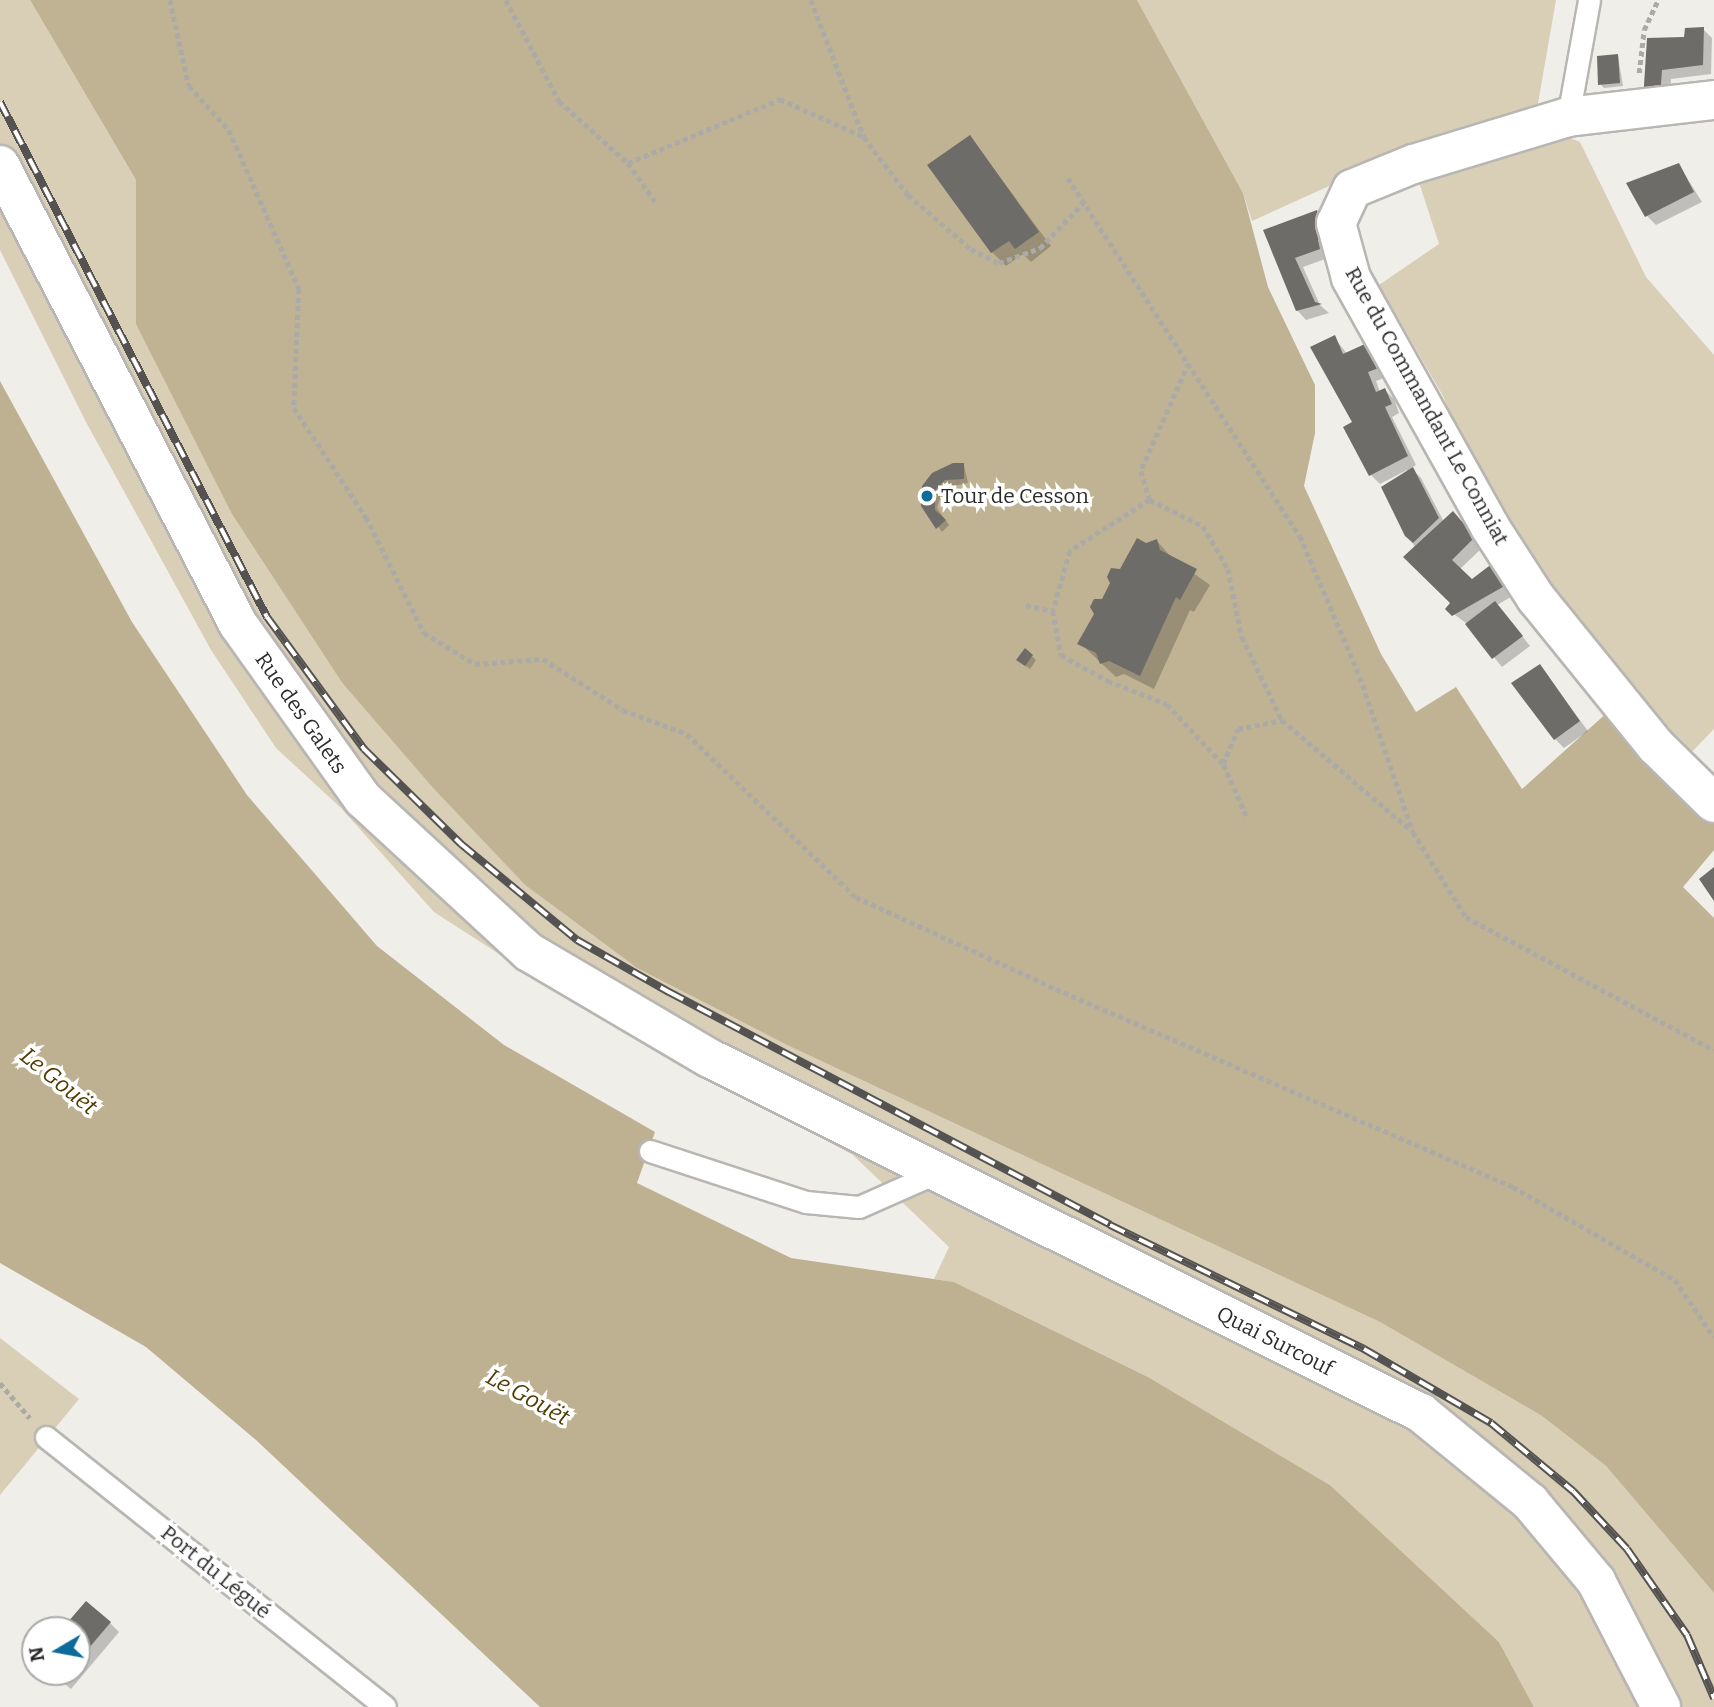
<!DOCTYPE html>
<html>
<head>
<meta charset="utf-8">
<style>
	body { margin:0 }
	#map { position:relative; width:1714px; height:1707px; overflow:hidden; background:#f0eee9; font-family:Bitter,serif }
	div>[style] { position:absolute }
	.green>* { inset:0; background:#d9ceb6 }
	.forest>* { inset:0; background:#c0b394 }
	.water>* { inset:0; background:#beb192 }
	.shadow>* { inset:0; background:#0003 }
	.building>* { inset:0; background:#6e6c68 }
	.path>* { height:4.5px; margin-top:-2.25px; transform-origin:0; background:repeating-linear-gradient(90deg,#acaaa7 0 5px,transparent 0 8.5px) }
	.roads { filter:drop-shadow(2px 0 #b8b6b2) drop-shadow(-2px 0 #b8b6b2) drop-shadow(0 2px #b8b6b2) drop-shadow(0 -2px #b8b6b2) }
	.service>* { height:21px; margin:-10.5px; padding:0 10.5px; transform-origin:10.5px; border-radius:10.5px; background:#fff }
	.minor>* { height:38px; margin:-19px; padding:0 19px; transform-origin:19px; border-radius:19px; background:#fff }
	.rail>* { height:8px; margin-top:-4px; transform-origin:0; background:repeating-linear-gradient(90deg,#fff 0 16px,#545351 0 32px); box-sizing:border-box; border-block:2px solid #545351 }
	.dots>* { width:19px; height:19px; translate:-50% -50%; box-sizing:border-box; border:4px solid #fff; border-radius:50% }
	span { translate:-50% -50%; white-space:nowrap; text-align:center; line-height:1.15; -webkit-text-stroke:7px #fff; paint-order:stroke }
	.street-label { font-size:21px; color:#2c2b2a }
	.poi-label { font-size:21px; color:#2c2b2a }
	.left { translate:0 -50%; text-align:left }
	.water-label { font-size:23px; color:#503c00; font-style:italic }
	.north { position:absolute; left:21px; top:1616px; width:70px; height:70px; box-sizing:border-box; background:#fff; border:2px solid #abaaaa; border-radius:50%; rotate:260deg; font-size:19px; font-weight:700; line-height:28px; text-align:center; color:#2c2b2a }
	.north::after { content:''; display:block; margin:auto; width:24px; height:32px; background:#0b6c9b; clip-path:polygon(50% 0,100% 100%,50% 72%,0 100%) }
</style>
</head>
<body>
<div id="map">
	<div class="green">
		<div style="clip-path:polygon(0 0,30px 0,136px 180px,136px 324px,343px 684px,433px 788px,525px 885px,637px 968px,789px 1046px,1380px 1322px,1542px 1416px,1606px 1466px,1714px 1593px,1714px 1707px,1534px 1707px,1499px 1642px,1330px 1485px,1148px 1377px,954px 1282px,934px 1279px,949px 1247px,853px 1155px,575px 1003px,434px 912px,341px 808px,276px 748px,211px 650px,86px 422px,0 250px)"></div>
		<div style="clip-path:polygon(1137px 0,1556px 0,1537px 109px,1402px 153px,1252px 221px,1243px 193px)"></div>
		<div style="clip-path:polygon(1568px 137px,1580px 142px,1646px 277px,1714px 355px,1714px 729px,1688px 756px,1535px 571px,1477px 474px,1443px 396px,1379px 285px,1439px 244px,1417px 176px)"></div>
		<div style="clip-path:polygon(0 1338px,79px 1399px,0 1495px)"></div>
	</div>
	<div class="forest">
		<div style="clip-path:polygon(30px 0,1137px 0,1243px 193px,1268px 287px,1315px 385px,1315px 433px,1304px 486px,1381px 654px,1416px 712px,1456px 687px,1522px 789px,1609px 711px,1714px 819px,1714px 850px,1683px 887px,1714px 918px,1714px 1593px,1606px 1466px,1542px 1416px,1380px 1322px,789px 1046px,637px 968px,525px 885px,433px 788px,343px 684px,232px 514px,136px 324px,136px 180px)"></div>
	</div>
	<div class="water">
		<div style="clip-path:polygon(0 381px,132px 622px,247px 795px,377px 946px,504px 1045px,655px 1132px,637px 1183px,791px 1258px,954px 1282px,1148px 1377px,1330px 1485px,1499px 1642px,1534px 1707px,540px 1707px,256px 1440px,146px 1347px,0 1263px)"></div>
	</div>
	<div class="shadow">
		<div style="clip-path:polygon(1703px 29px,1712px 38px,1711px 74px,1671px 79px,1669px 107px,1654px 110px,1649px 39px,1686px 39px)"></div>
		<div style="clip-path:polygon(1618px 56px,1623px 86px,1604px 88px,1600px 84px)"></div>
		<div style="clip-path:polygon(970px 137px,1051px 246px,1031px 262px,1023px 254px,1006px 266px,992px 252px)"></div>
		<div style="clip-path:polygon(1679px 165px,1702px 202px,1656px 225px,1647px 216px)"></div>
		<div style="clip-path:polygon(1316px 212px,1325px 221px,1328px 258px,1303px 267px,1320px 305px,1329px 313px,1306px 320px,1297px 310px,1265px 231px)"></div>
		<div style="clip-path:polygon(1334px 337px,1347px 354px,1367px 345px,1392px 375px,1376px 381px,1380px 392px,1385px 390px,1394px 399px,1399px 413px,1392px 417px,1416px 465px,1411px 468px,1421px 478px,1444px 522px,1453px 513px,1483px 547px,1459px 570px,1472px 582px,1493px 565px,1516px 594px,1497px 605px,1530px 646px,1502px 667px,1466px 623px,1447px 609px,1453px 603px,1407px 535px,1407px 470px,1380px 484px,1371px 475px)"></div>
		<div style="clip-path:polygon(964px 465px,968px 483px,943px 488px,937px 508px,949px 525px,942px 532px,922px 505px,924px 487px)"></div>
		<div style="clip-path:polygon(1157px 541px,1172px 558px,1210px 585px,1194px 612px,1190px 610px,1154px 689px,1124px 674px,1116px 677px,1080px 643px,1121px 570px,1146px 545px)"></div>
		<div style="clip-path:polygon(1032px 656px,1036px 660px,1030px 669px,1023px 664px)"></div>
		<div style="clip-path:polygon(1540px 667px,1588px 731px,1564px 748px,1555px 739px)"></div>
		<div style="clip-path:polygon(110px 1623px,119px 1632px,71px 1689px,50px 1672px,77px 1672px,77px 1630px,64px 1630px)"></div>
	</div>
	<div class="building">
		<div style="clip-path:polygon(1704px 27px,1703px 65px,1662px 70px,1660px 98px,1643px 101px,1647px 38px,1684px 37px,1685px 28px)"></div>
		<div style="clip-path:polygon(1618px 54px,1620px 83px,1598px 85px,1597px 56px)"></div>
		<div style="clip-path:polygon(970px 135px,1039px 232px,1015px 249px,1009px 241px,991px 253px,927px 165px)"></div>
		<div style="clip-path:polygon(1679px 163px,1694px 192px,1645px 217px,1626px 183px)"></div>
		<div style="clip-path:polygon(1317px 210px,1325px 236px,1318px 240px,1320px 249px,1295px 258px,1315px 302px,1322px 304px,1296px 311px,1263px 230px)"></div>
		<div style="clip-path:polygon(1335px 335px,1343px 354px,1367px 343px,1384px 366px,1368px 372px,1376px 392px,1385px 388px,1392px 404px,1385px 407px,1408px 456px,1369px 476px,1343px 427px,1352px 422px,1310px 347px)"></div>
		<div style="clip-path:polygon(953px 463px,964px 463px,964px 479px,945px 480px,935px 490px,935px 510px,946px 520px,936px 529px,921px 506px,922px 486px,932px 473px)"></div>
		<div style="clip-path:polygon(1413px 467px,1439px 518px,1413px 543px,1405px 536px,1381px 487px)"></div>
		<div style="clip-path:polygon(1453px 511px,1475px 537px,1452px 560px,1472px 579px,1493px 563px,1508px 584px,1452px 616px,1445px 609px,1450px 603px,1403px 557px)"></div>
		<div style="clip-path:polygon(1137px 538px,1146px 543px,1157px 539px,1160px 550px,1197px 569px,1180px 600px,1176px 597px,1140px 676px,1109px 661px,1100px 664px,1096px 653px,1077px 644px,1094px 614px,1090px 607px,1094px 599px,1102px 599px,1110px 583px,1107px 577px,1111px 568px,1120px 569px)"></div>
		<div style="clip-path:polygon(1495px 601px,1523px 636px,1492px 659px,1465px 624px)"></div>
		<div style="clip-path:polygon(1025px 648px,1033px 655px,1025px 666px,1016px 660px)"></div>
		<div style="clip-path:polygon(1540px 664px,1580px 721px,1554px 740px,1511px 683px)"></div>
		<div style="clip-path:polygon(1714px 867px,1714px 901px,1699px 879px)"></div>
		<div style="clip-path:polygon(86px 1601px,111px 1622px,77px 1662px,77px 1630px,61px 1630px)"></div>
	</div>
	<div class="path">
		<div style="left:170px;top:0;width:88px;rotate:77.5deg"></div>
		<div style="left:189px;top:86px;width:59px;rotate:47.7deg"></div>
		<div style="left:229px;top:130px;width:174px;rotate:66.2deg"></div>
		<div style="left:299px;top:289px;width:119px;rotate:92.4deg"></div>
		<div style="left:294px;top:408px;width:131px;rotate:56.6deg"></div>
		<div style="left:366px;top:517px;width:130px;rotate:63.4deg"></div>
		<div style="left:424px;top:633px;width:60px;rotate:31.3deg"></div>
		<div style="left:475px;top:664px;width:68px;rotate:-4.2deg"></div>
		<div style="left:543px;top:659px;width:95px;rotate:32.5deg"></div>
		<div style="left:623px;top:710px;width:68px;rotate:20.6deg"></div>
		<div style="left:687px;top:734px;width:235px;rotate:44deg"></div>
		<div style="left:856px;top:897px;width:220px;rotate:24.7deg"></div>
		<div style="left:1056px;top:989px;width:498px;rotate:23.4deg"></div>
		<div style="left:1513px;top:1187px;width:187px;rotate:29.9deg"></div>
		<div style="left:1675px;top:1280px;width:69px;rotate:55.6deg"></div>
		<div style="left:506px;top:0;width:114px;rotate:62.3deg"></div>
		<div style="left:559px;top:101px;width:93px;rotate:41.9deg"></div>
		<div style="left:628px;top:163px;width:165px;rotate:-22.8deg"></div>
		<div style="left:780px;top:99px;width:92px;rotate:24.3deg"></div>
		<div style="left:811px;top:0;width:147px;rotate:68.9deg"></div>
		<div style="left:864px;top:137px;width:73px;rotate:52.8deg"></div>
		<div style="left:908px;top:195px;width:83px;rotate:40.6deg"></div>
		<div style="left:971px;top:249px;width:31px;rotate:27deg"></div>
		<div style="left:999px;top:263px;width:44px;rotate:-20.1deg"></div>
		<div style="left:1040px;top:248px;width:64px;rotate:-46.3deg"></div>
		<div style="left:1639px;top:73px;width:43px;rotate:-83.4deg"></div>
		<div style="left:1644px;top:30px;width:33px;rotate:-65deg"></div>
		<div style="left:628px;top:163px;width:47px;rotate:54.6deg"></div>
		<div style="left:1068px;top:178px;width:427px;rotate:57.1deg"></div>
		<div style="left:1300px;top:536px;width:153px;rotate:66.9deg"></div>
		<div style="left:1360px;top:677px;width:164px;rotate:71.1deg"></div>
		<div style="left:1413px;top:832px;width:100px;rotate:58.1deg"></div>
		<div style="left:1466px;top:917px;width:281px;rotate:28.2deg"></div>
		<div style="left:1189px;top:363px;width:118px;rotate:114deg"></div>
		<div style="left:1141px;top:471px;width:30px;rotate:73deg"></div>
		<div style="left:1150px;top:500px;width:59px;rotate:26.1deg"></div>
		<div style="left:1203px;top:526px;width:50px;rotate:59.8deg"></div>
		<div style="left:1228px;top:569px;width:69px;rotate:78.4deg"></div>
		<div style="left:1242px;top:637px;width:92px;rotate:64.3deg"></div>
		<div style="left:1150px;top:500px;width:95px;rotate:147.5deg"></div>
		<div style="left:1070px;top:551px;width:62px;rotate:105.8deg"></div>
		<div style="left:1053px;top:611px;width:45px;rotate:79.7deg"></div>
		<div style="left:1061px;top:655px;width:54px;rotate:29deg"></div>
		<div style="left:1108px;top:681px;width:63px;rotate:21.3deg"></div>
		<div style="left:1167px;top:704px;width:82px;rotate:47deg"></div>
		<div style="left:1026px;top:605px;width:28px;rotate:13deg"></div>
		<div style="left:1246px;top:816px;width:57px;rotate:-113.9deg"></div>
		<div style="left:1223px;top:764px;width:38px;rotate:-67deg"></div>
		<div style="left:1238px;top:729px;width:45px;rotate:-11.6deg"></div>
		<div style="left:1282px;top:720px;width:171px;rotate:40.5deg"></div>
		<div style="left:0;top:1383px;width:46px;rotate:49.4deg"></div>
	</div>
	<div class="roads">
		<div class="service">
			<div style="left:1568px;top:117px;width:119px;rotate:-79.8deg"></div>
			<div style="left:650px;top:1151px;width:164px;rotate:18.1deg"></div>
			<div style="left:806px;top:1202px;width:53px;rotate:5.4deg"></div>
			<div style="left:859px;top:1207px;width:86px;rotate:-23.9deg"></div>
			<div style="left:46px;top:1437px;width:433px;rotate:38.5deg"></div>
		</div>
		<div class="minor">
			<div style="left:1714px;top:100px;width:147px;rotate:173.4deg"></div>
			<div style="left:1568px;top:117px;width:162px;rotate:163.1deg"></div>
			<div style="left:1413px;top:164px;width:66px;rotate:157.7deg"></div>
			<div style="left:1352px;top:189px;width:38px;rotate:115deg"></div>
			<div style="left:1336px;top:223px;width:57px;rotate:74.7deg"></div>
			<div style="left:1351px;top:278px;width:285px;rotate:60.8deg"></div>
			<div style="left:1490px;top:527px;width:85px;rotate:57.1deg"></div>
			<div style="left:1536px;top:598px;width:191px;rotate:51deg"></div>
			<div style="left:1656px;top:746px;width:81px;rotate:44.5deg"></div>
			<div style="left:0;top:165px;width:517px;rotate:62.59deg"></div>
			<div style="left:238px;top:624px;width:215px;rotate:54.5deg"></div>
			<div style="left:363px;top:799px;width:226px;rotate:42.7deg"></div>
			<div style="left:529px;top:952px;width:209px;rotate:30.5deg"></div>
			<div style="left:709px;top:1058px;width:796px;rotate:26.5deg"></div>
			<div style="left:1421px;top:1413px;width:141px;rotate:39.2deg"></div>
			<div style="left:1530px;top:1502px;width:103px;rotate:50.1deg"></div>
			<div style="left:1596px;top:1581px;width:142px;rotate:62.7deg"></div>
		</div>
	</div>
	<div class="rail">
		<div style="left:0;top:102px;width:580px;rotate:62.6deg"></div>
		<div style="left:267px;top:617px;width:164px;rotate:53.7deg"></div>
		<div style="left:364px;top:749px;width:136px;rotate:44.4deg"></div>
		<div style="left:461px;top:844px;width:151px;rotate:39.6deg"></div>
		<div style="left:577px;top:940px;width:106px;rotate:29.5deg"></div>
		<div style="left:669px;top:992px;width:499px;rotate:27.8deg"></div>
		<div style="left:1110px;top:1225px;width:283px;rotate:26deg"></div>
		<div style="left:1364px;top:1349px;width:147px;rotate:30.2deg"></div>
		<div style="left:1491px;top:1423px;width:107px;rotate:39.7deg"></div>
		<div style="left:1573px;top:1491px;width:79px;rotate:47deg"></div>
		<div style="left:1627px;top:1549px;width:105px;rotate:55.1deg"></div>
		<div style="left:1687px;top:1635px;width:69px;rotate:66.8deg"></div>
	</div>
	<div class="dots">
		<div style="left:927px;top:496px;background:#0b6c9b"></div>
	</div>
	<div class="street-label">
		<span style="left:1427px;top:406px;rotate:61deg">Rue du Commandant Le Conniat</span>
		<span style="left:301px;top:713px;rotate:55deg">Rue des Galets</span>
		<span style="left:1275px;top:1341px;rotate:27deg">Quai Surcouf</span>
		<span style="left:216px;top:1572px;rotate:39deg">Port du Légué</span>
	</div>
	<div class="poi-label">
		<span class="left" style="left:941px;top:496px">Tour de Cesson</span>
	</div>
	<div class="water-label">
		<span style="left:59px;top:1081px;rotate:39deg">Le Gouët</span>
		<span style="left:528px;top:1397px;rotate:29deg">Le Gouët</span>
	</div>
	<div class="north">N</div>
</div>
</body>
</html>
